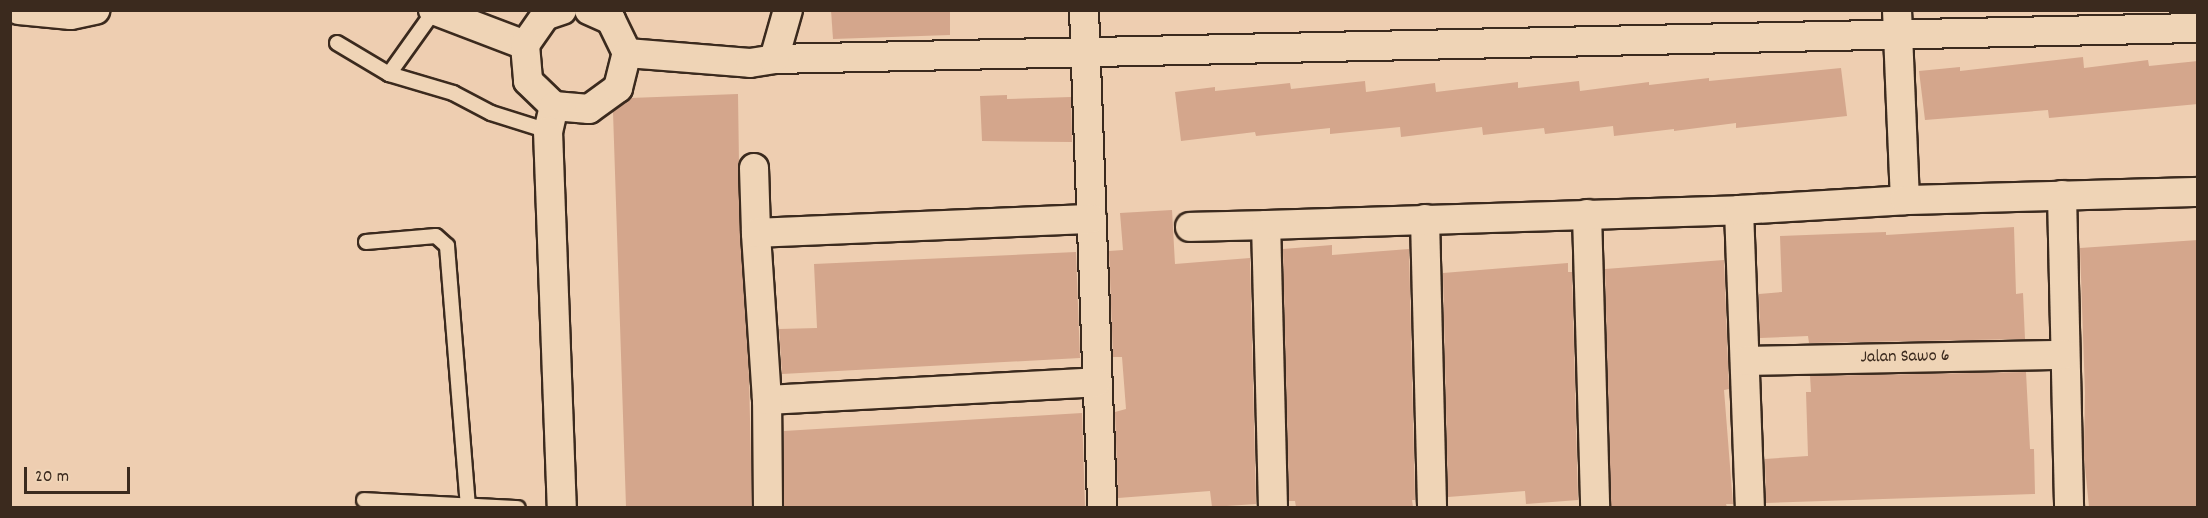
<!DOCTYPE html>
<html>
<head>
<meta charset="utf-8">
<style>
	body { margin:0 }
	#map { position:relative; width:2208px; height:518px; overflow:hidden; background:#eeceb1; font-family:Dekko,sans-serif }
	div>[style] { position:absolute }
	.building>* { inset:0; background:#d4a68c }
	.roads { filter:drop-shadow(2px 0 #3b2a1e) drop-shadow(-2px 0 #3b2a1e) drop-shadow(0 2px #3b2a1e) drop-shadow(0 -2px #3b2a1e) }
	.lane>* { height:14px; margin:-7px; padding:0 7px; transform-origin:7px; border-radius:7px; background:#efd4b6 }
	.street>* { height:28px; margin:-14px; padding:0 14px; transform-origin:14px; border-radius:14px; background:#efd4b6 }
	span { translate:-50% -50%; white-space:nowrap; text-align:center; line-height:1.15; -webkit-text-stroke:5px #efd4b6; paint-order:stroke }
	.street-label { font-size:18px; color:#3b2a1e }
	.frame { position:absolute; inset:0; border:12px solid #3b2a1e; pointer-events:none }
	.scale { position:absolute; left:24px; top:467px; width:106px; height:27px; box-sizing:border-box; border:3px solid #3b2a1e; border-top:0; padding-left:8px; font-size:18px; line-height:21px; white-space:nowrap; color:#3b2a1e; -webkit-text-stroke:4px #efd4b6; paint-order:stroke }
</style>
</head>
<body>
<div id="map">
	<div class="building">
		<div style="clip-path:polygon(831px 10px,950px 10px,950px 35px,833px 39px)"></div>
		<div style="clip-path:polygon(2083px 57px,2084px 68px,2148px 60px,2149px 66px,2198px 61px,2198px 104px,2049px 118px,2048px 110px,1925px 120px,1919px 71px,1960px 67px,1960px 71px)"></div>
		<div style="clip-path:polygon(1841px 68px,1847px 116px,1736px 128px,1736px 123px,1674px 131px,1674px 129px,1614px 136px,1613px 126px,1545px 134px,1544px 128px,1483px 135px,1482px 127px,1401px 137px,1400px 127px,1330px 134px,1330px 128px,1256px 136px,1255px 132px,1181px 141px,1175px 92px,1215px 87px,1215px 91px,1290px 83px,1291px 89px,1365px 81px,1366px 92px,1435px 83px,1436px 92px,1518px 82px,1518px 88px,1579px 81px,1580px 91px,1649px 82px,1649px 85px,1709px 78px,1709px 81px)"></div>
		<div style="clip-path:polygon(738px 94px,740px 234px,749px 375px,752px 507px,626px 507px,613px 112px,630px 98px)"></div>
		<div style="clip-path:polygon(1007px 95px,1007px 99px,1071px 97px,1072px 142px,982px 141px,980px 96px)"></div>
		<div style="clip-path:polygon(1172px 210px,1175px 264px,1250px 258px,1256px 504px,1212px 507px,1210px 491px,1118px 498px,1115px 412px,1126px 409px,1122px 357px,1113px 357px,1109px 251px,1123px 250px,1120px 213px)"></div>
		<div style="clip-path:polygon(2014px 227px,2016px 294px,2023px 293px,2025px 339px,1809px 343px,1808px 336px,1760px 338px,1759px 294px,1782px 292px,1780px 236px,1886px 232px,1886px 235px)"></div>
		<div style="clip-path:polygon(2198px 240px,2198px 507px,2089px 507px,2084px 457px,2085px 393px,2080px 248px)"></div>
		<div style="clip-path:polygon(1332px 245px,1332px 255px,1409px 249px,1415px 500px,1412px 500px,1413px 507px,1296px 507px,1295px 501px,1289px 501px,1283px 249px)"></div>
		<div style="clip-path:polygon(1076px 252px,1080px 358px,782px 374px,779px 329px,817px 328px,814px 264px)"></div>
		<div style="clip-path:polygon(1724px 260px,1729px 389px,1724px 390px,1733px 504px,1726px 504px,1727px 507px,1611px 507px,1605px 269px)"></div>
		<div style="clip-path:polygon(1568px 263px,1568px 272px,1572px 272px,1578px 500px,1526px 504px,1525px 491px,1448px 497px,1443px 273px)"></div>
		<div style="clip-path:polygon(2026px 372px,2030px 449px,2034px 449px,2035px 494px,1766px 503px,1765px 459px,1808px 456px,1806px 392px,1811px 392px,1810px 376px)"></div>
		<div style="clip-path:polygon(1082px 413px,1085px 507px,784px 507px,784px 431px)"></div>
	</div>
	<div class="roads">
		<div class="lane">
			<div style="left:337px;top:43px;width:61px;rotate:30.8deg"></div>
			<div style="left:389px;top:74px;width:67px;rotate:16.5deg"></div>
			<div style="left:453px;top:93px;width:43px;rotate:27.8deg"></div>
			<div style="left:491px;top:113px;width:60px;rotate:17.5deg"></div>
			<div style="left:389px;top:74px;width:77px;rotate:-54.5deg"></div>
			<div style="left:366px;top:242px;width:70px;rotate:-4.9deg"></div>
			<div style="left:436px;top:236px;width:15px;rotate:42deg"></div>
			<div style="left:447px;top:246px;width:260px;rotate:85.4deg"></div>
			<div style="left:364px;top:500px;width:154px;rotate:3deg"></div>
		</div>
		<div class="street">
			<div style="left:19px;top:10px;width:52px;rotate:5.5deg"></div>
			<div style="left:71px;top:15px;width:25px;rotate:-12deg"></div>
			<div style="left:433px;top:10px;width:98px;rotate:20.8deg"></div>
			<div style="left:562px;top:10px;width:18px;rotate:161deg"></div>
			<div style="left:545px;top:16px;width:35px;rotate:125deg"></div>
			<div style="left:525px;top:45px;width:36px;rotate:85deg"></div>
			<div style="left:528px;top:81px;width:36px;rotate:44deg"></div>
			<div style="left:554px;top:106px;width:35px;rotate:5deg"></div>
			<div style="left:589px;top:109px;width:36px;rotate:-36deg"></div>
			<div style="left:618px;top:88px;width:36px;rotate:-76deg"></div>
			<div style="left:627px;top:53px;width:37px;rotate:-116deg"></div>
			<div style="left:611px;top:20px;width:24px;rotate:-156deg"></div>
			<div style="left:1084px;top:10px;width:498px;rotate:87.9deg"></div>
			<div style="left:1897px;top:10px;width:190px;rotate:87.6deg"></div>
			<div style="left:627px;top:53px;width:123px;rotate:4.6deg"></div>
			<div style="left:750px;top:63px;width:24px;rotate:-9deg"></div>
			<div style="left:774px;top:59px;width:1424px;rotate:-1.25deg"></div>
			<div style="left:774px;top:59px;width:51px;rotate:-74.1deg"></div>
			<div style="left:554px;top:106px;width:26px;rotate:103deg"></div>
			<div style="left:548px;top:131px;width:377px;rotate:87.9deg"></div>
			<div style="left:754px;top:168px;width:65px;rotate:88.2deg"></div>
			<div style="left:2062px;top:195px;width:313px;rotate:88.7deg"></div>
			<div style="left:1739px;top:210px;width:298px;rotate:87.9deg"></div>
			<div style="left:1587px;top:214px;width:294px;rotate:88.4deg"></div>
			<div style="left:1425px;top:219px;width:289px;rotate:88.6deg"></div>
			<div style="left:1190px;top:227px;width:76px;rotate:-1.5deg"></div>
			<div style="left:1745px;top:361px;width:320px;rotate:-1.1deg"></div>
			<div style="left:767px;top:400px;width:330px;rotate:-3.1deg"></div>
			<div style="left:768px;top:508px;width:108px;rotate:-90.5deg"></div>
			<div style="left:767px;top:400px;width:167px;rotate:-93.8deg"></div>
			<div style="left:756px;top:233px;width:336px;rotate:-2.4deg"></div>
			<div style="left:1273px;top:508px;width:283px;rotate:-91.4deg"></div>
			<div style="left:1266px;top:225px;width:473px;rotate:-1.8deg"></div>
			<div style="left:1739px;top:210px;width:166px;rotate:-3.4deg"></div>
			<div style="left:1905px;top:200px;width:293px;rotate:-1.6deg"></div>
		</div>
	</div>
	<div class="street-label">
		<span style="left:1905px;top:358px;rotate:-1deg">Jalan Sawo 6</span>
	</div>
	<div class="frame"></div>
	<div class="scale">20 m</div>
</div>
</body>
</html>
